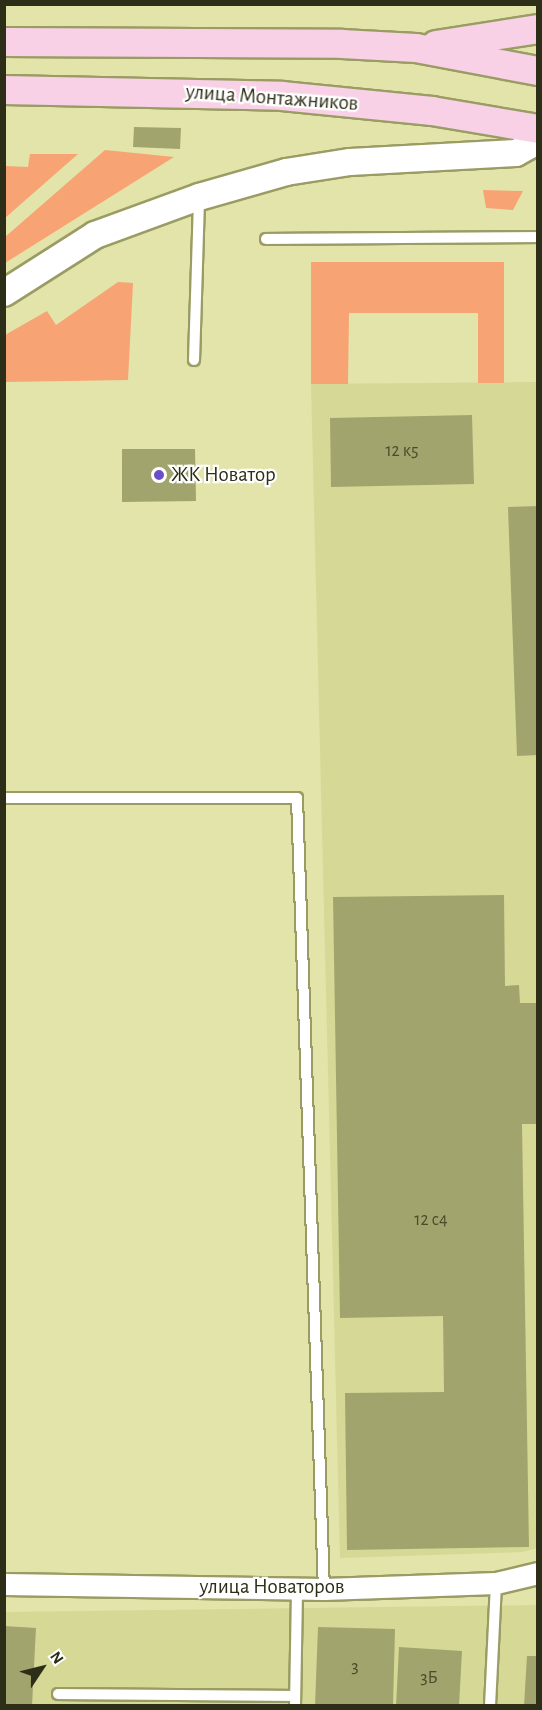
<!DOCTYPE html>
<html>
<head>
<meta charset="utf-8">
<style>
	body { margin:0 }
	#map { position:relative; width:542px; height:1710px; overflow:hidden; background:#e2e4aa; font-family:"Alegreya Sans",sans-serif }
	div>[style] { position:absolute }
	.built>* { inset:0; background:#d6d896 }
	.green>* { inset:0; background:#f8a373 }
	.building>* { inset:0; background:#a2a46d }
	.roads { filter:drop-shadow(2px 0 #9a9c64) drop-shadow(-2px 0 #9a9c64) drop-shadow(0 2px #9a9c64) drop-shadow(0 -2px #9a9c64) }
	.service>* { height:10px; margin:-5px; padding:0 5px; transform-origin:5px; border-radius:5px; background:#fff }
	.minor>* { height:21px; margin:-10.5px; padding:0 10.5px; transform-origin:10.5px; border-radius:10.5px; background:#fff }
	.tertiary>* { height:26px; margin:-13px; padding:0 13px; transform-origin:13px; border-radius:13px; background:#fff }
	.secondary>* { height:28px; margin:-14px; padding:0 14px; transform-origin:14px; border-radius:14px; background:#f8d1e6 }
	.dots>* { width:16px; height:16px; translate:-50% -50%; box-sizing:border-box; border:3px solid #fff; border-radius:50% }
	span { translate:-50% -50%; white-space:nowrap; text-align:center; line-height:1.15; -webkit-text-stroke:4.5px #fff; paint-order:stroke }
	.number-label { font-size:18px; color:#4a4c2c }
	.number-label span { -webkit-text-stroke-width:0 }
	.street-label { font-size:21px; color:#2d2e17 }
	.poi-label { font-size:21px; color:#2d2e17 }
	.left { translate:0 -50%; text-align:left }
	.frame { position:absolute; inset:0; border:6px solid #2d2e17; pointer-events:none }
	.north { position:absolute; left:12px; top:1638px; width:60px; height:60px; -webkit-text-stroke:4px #fff; paint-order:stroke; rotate:55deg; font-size:16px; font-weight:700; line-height:24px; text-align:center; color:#2d2e17 }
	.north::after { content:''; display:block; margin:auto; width:21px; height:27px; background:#2d2e17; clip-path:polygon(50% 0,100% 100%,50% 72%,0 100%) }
</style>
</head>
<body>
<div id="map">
	<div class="built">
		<div style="clip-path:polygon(537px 382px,538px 1548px,522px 1552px,340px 1558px,311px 384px)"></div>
		<div style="clip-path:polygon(537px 1605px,537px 1705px,5px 1705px,4px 1612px)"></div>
	</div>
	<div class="green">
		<div style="clip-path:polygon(105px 150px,174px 157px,5px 263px,5px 237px)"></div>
		<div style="clip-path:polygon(30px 154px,78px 154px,5px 218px,5px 166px,28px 167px)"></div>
		<div style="clip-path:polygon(483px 190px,523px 191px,513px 210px,486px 208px)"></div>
		<div style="clip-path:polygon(311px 262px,504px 262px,504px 383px,478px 383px,478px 313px,349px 313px,348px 384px,311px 384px)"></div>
		<div style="clip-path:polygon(118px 282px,133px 283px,128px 380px,5px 382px,5px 335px,47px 311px,56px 325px)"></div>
	</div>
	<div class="building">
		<div style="clip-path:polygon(134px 127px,181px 128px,180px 149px,133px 147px)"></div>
		<div style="clip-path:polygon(472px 415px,474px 484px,331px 487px,330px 418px)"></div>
		<div style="clip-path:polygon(122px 449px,195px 449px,196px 501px,122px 502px)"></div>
		<div style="clip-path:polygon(538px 506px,538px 755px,517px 756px,508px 507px)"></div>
		<div style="clip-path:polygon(504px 895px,505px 986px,519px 985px,520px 1003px,538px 1003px,538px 1124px,522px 1124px,529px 1547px,347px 1550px,345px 1393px,444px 1392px,443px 1316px,340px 1318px,333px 897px)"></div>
		<div style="clip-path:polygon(4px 1626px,36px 1628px,32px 1706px,4px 1706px)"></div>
		<div style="clip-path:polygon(318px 1627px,395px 1629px,393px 1706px,315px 1706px)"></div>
		<div style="clip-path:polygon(399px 1647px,462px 1651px,459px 1706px,396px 1706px)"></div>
		<div style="clip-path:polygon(527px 1656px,538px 1656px,538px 1706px,524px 1706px)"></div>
	</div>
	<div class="roads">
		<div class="service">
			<div style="left:266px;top:239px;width:272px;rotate:-0.4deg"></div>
			<div style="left:194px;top:360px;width:163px;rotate:-88.2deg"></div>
			<div style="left:4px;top:798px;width:293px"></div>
			<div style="left:297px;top:798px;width:791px;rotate:88.05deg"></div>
			<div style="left:58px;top:1694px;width:237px;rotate:0.5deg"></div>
			<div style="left:295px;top:1706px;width:118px;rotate:-89deg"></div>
			<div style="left:490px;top:1706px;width:123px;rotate:-87.2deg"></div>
		</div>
		<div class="minor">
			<div style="left:4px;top:1584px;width:320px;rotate:0.9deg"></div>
			<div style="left:324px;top:1589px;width:172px;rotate:-2deg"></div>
			<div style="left:496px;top:1583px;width:43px;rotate:-13.4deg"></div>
		</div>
		<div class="tertiary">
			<div style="left:4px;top:293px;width:108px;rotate:-32.5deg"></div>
			<div style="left:95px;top:235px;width:111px;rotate:-20.1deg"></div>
			<div style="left:199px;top:197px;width:91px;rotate:-16deg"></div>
			<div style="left:286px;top:172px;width:65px;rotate:-8.9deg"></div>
			<div style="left:350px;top:162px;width:166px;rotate:-3.1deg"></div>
			<div style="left:516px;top:153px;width:25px;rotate:-29deg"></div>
		</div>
		<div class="secondary">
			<div style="left:4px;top:42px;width:338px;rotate:0.3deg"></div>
			<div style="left:342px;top:44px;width:74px;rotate:3.1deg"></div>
			<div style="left:416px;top:48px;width:124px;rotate:10.7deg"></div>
			<div style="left:436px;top:45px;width:103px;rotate:-8.9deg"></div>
			<div style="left:4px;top:90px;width:278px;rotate:1.2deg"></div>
			<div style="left:282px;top:96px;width:151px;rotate:5.7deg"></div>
			<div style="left:432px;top:111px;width:108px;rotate:9.6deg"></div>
		</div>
	</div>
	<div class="dots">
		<div style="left:159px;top:475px;background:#6c4fc8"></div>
	</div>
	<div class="number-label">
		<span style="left:402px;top:451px">12 к5</span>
		<span style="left:431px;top:1220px">12 с4</span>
		<span style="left:355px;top:1667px">3</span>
		<span style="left:429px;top:1678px">3Б</span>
	</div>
	<div class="street-label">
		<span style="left:272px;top:98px;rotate:4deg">улица Монтажников</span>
		<span style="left:272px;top:1587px">улица Новаторов</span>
	</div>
	<div class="poi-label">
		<span class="left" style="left:171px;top:475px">ЖК Новатор</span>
	</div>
	<div class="frame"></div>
	<div class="north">N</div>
</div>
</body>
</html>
